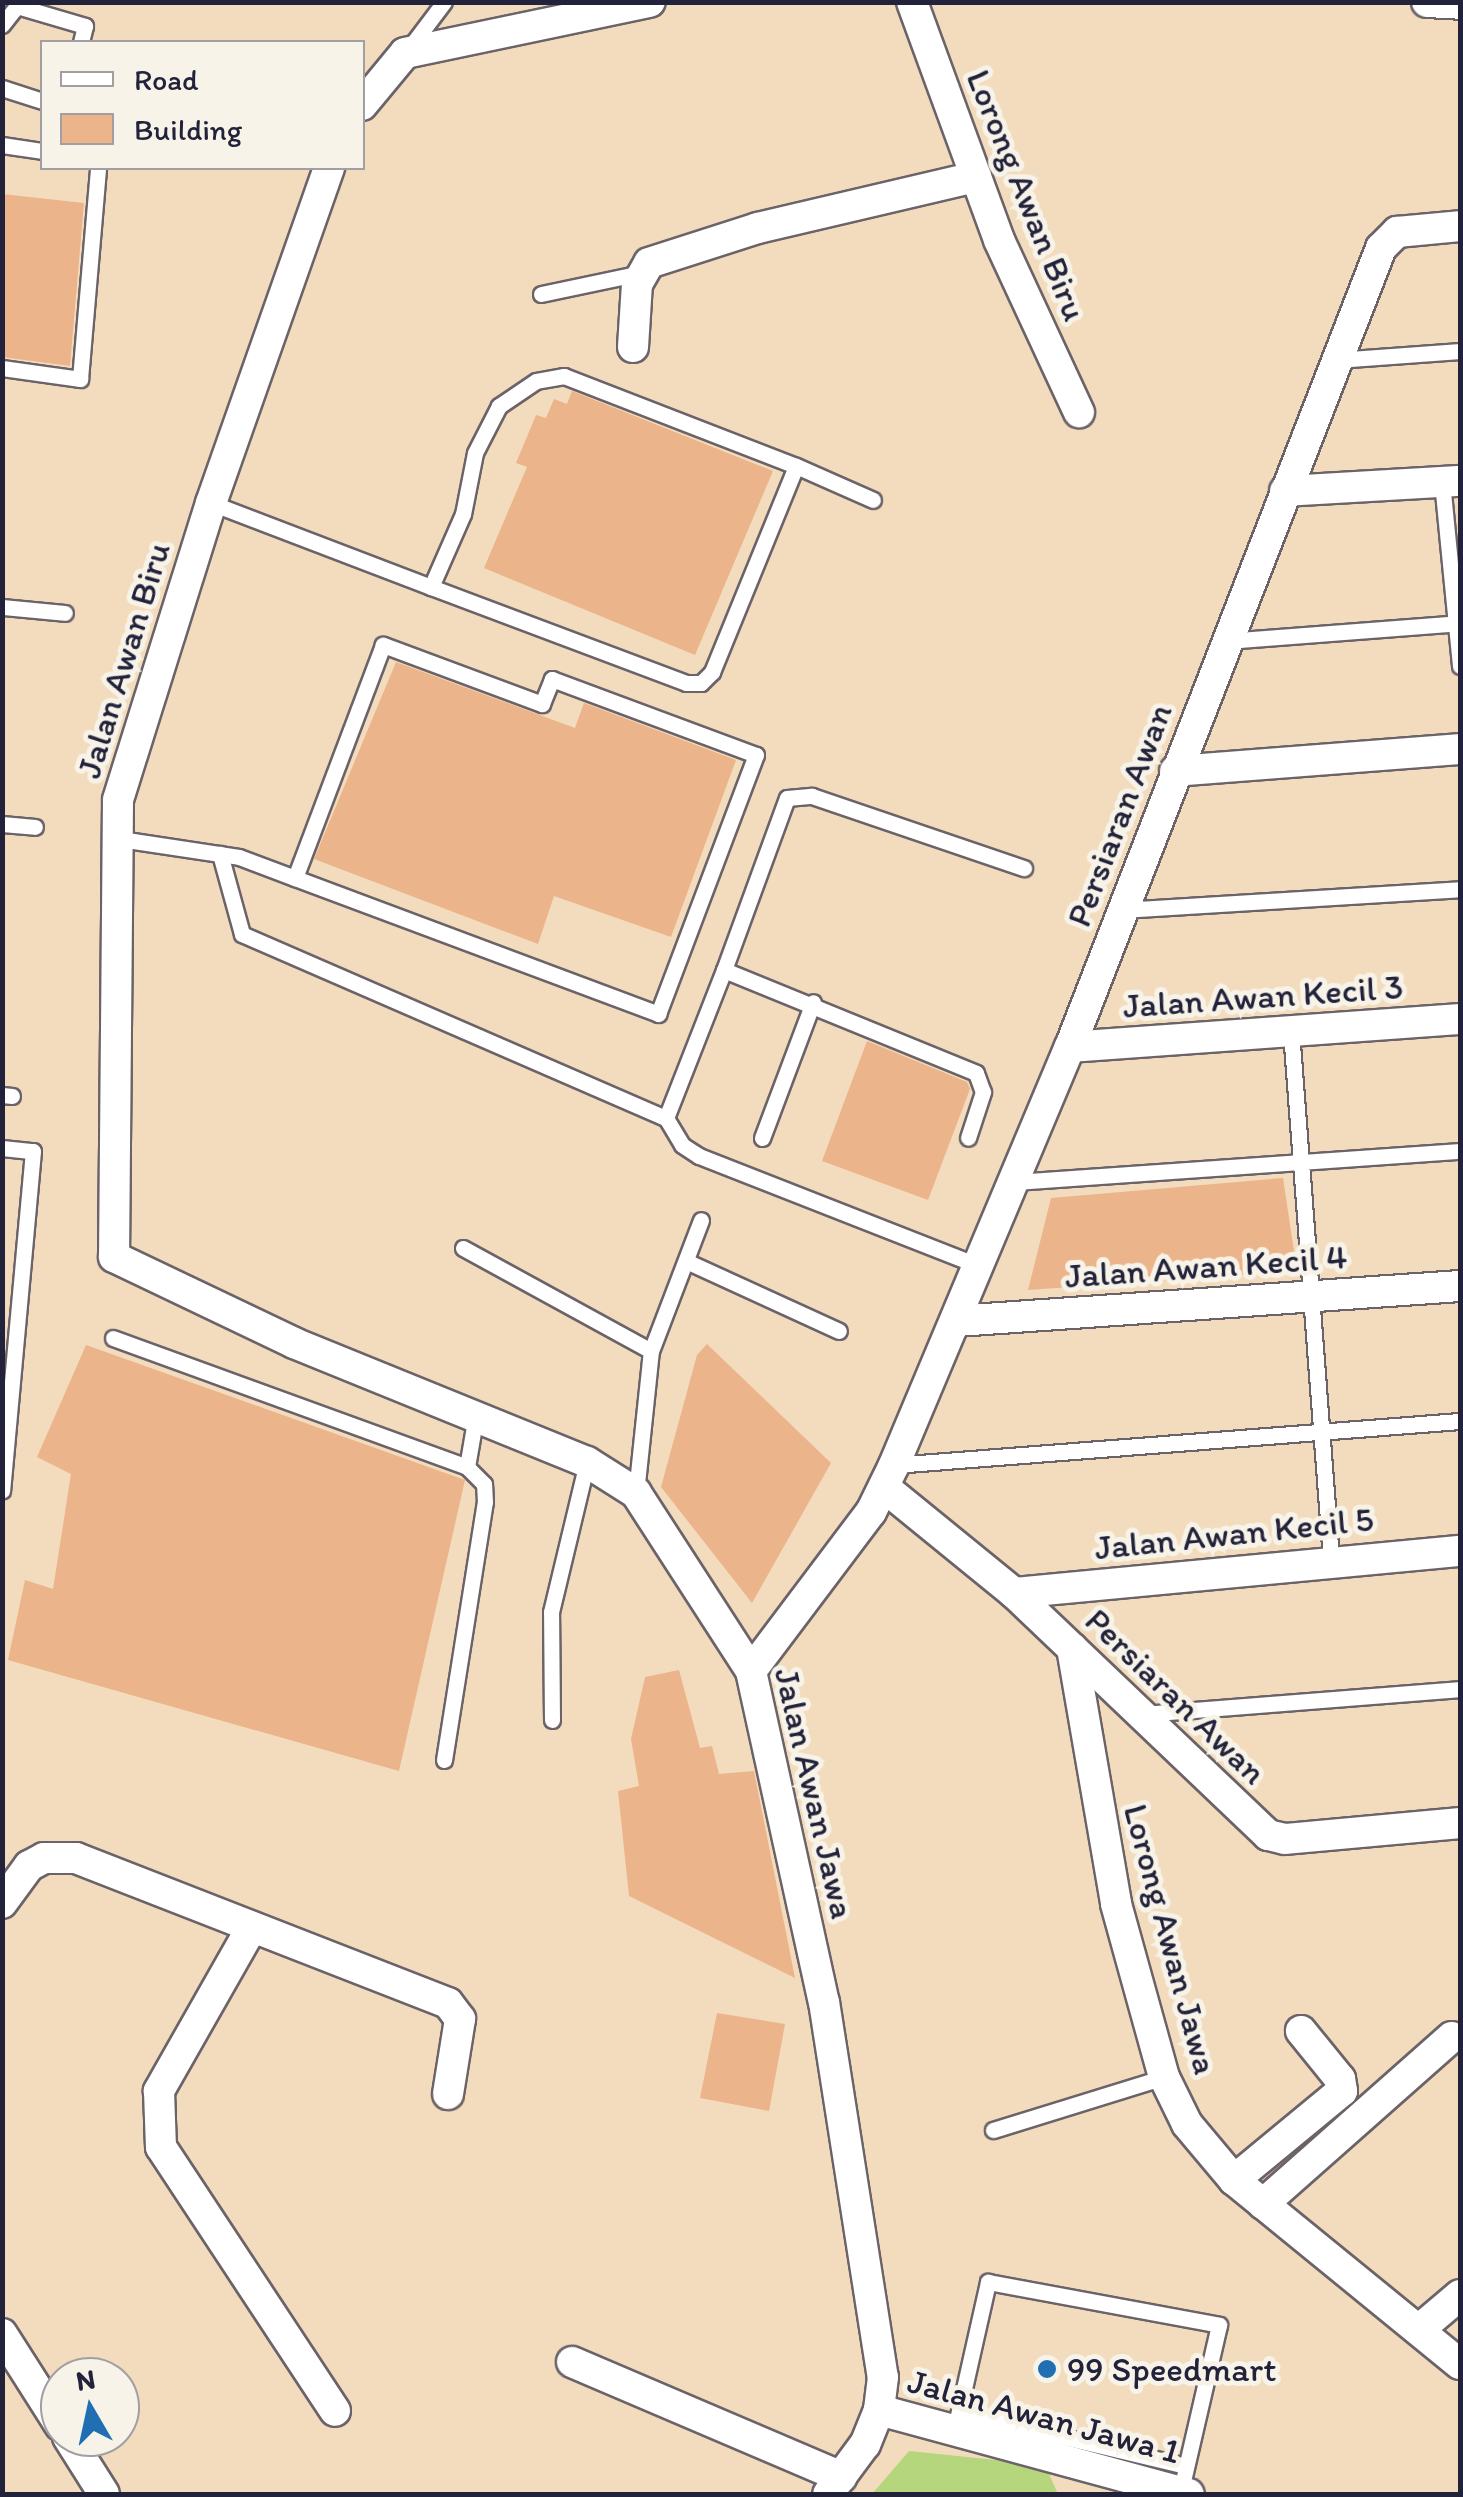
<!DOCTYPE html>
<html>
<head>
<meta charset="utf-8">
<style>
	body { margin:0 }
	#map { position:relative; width:1463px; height:2497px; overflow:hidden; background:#f2dcbd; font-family:Itim,sans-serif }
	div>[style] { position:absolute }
	.green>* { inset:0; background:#b5d67d }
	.building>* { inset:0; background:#ecb48a }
	.roads { filter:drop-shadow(2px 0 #6b6368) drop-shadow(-2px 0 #6b6368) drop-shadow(0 2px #6b6368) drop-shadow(0 -2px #6b6368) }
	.lane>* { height:15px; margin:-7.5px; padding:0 7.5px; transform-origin:7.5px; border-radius:7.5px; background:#fff }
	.street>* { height:30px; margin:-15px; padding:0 15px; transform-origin:15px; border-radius:15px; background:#fff }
	.dots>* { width:28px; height:28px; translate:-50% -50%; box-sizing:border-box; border:5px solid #f7f3e8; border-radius:50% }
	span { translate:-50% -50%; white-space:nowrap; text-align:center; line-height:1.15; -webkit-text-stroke:10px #f7f3e8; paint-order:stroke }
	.street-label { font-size:35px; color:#22223b }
	.poi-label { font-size:35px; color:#22223b }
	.left { translate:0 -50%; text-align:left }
	.frame { position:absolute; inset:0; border:5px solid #22223b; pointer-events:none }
	.legend { position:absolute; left:40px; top:40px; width:325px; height:130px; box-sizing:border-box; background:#f7f3e8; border:2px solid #a29fa3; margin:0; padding:12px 18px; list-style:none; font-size:30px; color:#22223b }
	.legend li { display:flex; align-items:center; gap:20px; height:50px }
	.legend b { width:50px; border:2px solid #a29fa3 }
	.north { position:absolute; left:40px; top:2357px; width:100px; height:100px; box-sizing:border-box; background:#f7f3e8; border:2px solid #a29fa3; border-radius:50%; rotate:351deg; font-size:28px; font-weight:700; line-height:40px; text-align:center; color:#22223b }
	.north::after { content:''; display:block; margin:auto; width:35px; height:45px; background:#1f6fb2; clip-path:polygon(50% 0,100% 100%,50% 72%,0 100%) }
</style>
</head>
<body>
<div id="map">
	<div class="green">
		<div style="clip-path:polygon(909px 2451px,1045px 2465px,1058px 2494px,872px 2494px)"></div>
	</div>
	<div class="building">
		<div style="clip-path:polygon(2px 194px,84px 203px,70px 366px,2px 357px)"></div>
		<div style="clip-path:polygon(572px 391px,773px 471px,695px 655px,484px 568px,527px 467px,516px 463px,536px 415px,546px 418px,554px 399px,567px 404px)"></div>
		<div style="clip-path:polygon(396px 662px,575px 728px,584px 703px,736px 760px,671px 937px,554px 896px,538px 944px,314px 859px)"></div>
		<div style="clip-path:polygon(867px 1041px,967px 1082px,970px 1089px,928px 1200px,822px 1161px)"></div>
		<div style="clip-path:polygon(1283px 1178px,1297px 1271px,1028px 1290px,1051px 1198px)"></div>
		<div style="clip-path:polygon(707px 1344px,831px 1463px,752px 1603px,661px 1487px,697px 1355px)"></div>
		<div style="clip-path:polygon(86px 1345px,465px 1480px,399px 1771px,8px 1660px,25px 1580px,53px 1589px,71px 1474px,37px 1457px)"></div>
		<div style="clip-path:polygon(679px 1670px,700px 1748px,712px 1746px,719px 1774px,754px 1771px,795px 1978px,629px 1896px,618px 1791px,639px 1786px,631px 1739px,645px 1677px)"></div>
		<div style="clip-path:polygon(717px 2013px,785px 2024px,769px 2111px,700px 2098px)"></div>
	</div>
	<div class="roads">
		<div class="lane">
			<div style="left:2px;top:25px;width:24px;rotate:-52deg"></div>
			<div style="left:17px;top:6px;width:71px;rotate:16.4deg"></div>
			<div style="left:85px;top:26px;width:16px;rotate:104deg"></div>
			<div style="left:407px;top:51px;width:61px;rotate:-52.9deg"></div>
			<div style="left:2px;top:88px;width:42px;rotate:18deg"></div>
			<div style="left:2px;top:145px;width:40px;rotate:8.5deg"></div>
			<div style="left:541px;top:294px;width:102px;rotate:-11.9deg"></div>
			<div style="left:1337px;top:360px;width:123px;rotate:-4.2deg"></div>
			<div style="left:2px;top:368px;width:79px;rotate:8deg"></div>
			<div style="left:80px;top:379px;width:212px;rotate:-85.1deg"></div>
			<div style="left:796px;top:466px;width:84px;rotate:23.8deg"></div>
			<div style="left:1442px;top:482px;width:185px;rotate:84.4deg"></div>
			<div style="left:211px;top:503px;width:235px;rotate:20.9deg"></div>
			<div style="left:431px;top:587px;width:272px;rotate:20.6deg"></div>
			<div style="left:686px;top:683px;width:15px"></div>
			<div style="left:701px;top:683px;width:16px;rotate:-45deg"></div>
			<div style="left:712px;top:672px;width:222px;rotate:-67.8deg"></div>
			<div style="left:796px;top:466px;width:249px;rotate:-158.8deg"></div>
			<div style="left:564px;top:376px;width:28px;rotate:170deg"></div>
			<div style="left:536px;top:381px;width:45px;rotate:146deg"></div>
			<div style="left:499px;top:406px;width:53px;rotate:117.1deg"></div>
			<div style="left:475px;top:453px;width:62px;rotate:101.1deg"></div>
			<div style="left:463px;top:514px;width:80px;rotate:113.7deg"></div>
			<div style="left:2px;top:607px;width:63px;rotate:5.4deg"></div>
			<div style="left:1227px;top:641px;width:234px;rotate:-4.4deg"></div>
			<div style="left:2px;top:824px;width:33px;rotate:5deg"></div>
			<div style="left:120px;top:839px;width:120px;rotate:8.6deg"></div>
			<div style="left:239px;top:857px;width:60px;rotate:20.6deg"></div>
			<div style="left:295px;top:878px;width:388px;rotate:20.5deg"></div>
			<div style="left:658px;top:1014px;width:277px;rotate:-69.3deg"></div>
			<div style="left:756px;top:755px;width:218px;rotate:-159.6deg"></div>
			<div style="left:552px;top:679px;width:27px;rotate:112deg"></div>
			<div style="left:542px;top:704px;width:170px;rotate:-159.6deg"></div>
			<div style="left:383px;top:645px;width:249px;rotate:110.7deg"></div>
			<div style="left:220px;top:854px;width:83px;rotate:74.6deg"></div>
			<div style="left:242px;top:934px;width:462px;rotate:23.5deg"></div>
			<div style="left:666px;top:1118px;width:31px;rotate:59deg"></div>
			<div style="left:682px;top:1145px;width:20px;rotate:33deg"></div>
			<div style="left:699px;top:1156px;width:304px;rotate:21.4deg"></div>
			<div style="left:1121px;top:910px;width:340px;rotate:-3.5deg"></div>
			<div style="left:724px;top:970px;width:183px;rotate:-69.9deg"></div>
			<div style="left:787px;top:798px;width:25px;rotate:-5deg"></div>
			<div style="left:812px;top:796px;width:224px;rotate:18.8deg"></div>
			<div style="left:1291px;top:1031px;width:530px;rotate:85.67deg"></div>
			<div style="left:2px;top:1095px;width:10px;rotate:6deg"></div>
			<div style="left:666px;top:1118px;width:159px;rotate:-68.6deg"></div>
			<div style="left:724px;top:970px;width:272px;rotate:22.2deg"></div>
			<div style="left:976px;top:1073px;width:20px;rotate:70deg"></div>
			<div style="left:983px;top:1092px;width:48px;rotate:108.1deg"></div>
			<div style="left:762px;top:1138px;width:145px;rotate:-69.4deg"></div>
			<div style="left:2px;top:1148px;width:31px;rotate:6deg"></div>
			<div style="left:33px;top:1151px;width:341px;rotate:95.2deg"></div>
			<div style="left:1015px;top:1182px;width:446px;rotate:-4deg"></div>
			<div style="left:463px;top:1248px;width:214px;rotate:28.7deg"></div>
			<div style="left:686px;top:1261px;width:168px;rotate:24.6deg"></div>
			<div style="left:113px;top:1338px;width:377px;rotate:20deg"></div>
			<div style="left:894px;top:1465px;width:568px;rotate:-4.45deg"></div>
			<div style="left:636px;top:1493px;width:143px;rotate:-84deg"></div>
			<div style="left:651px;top:1351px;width:140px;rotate:-69.1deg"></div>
			<div style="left:1144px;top:1714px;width:317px;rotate:-4.5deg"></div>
			<div style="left:552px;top:1720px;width:108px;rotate:-90.5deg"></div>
			<div style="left:551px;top:1612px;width:154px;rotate:-76.5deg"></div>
			<div style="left:444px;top:1760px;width:261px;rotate:-81deg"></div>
			<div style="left:485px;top:1502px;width:18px;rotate:-93deg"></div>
			<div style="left:484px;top:1484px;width:24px;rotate:-135deg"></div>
			<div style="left:467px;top:1467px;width:53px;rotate:-80.2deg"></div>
			<div style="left:993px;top:2130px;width:179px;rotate:-17.2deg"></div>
			<div style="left:959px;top:2412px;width:233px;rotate:13.4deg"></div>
			<div style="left:954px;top:2433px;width:155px;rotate:-77.3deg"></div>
			<div style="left:988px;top:2282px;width:235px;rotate:10.5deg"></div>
			<div style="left:1219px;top:2325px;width:169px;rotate:103deg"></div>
		</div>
		<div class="street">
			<div style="left:912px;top:2px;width:253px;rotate:69.9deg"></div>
			<div style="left:999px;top:240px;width:190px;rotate:65.1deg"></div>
			<div style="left:1427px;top:2px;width:33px;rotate:3deg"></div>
			<div style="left:362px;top:105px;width:67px;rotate:-50.4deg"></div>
			<div style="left:405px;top:53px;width:250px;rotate:-11.8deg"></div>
			<div style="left:329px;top:168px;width:355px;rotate:109.4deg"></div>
			<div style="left:211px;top:503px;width:311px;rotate:107.4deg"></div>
			<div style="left:118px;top:800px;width:457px;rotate:90.5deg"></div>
			<div style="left:114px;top:1257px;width:199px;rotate:25.5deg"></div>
			<div style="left:294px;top:1343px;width:316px;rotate:22.1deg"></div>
			<div style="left:587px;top:1462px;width:58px;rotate:32.3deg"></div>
			<div style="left:636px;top:1493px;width:212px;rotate:57.1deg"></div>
			<div style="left:751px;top:1671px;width:339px;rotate:77.6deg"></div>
			<div style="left:824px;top:2002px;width:380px;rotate:81.1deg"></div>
			<div style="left:883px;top:2377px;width:33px;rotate:97deg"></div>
			<div style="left:879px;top:2410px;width:37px;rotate:112deg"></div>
			<div style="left:865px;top:2444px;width:62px;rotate:126.5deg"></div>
			<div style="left:633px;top:347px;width:63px;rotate:-86.4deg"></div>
			<div style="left:637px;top:284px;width:24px;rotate:-60deg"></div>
			<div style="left:649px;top:263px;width:114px;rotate:-17.8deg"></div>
			<div style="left:758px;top:228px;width:224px;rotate:-13.2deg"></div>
			<div style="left:1285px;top:491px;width:175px;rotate:-3.3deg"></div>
			<div style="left:1175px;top:771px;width:286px;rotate:-4.4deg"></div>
			<div style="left:1070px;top:1047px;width:391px;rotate:-4.1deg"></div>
			<div style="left:957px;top:1321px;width:504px;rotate:-3.98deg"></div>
			<div style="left:884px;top:1487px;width:168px;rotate:39.2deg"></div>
			<div style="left:1014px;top:1593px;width:351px;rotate:43.6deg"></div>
			<div style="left:1268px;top:1835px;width:17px;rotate:13deg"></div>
			<div style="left:1285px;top:1839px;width:176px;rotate:-5.2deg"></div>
			<div style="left:1014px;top:1593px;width:448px;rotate:-5.4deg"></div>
			<div style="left:1072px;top:1648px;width:260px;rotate:80.2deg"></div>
			<div style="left:1116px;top:1904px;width:180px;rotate:74.5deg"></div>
			<div style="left:1164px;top:2077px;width:52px;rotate:63.9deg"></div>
			<div style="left:1187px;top:2124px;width:73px;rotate:50deg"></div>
			<div style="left:1234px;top:2180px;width:291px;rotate:39.2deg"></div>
			<div style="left:751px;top:1671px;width:199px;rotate:-53deg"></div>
			<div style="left:871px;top:1512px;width:52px;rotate:-63.9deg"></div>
			<div style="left:894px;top:1465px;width:454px;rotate:-67.2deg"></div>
			<div style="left:1070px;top:1047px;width:857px;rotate:-68.73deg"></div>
			<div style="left:1381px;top:248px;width:23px;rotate:-45deg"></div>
			<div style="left:1397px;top:232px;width:63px;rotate:-5.4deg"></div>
			<div style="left:2px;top:1903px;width:46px;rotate:-53.9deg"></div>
			<div style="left:29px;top:1866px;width:17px;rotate:-28deg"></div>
			<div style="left:44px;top:1858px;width:32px"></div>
			<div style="left:76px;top:1858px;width:399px;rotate:21.3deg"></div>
			<div style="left:448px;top:2003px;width:20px;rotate:53deg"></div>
			<div style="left:460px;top:2019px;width:76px;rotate:99.1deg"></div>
			<div style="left:252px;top:1927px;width:189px;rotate:119.6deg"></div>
			<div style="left:159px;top:2091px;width:56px;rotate:88deg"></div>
			<div style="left:161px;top:2147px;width:316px;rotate:56.6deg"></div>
			<div style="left:1234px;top:2180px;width:140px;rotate:-39.5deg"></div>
			<div style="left:1342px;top:2091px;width:12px;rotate:-99deg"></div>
			<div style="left:1340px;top:2079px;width:62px;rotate:-129.1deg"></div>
			<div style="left:1263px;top:2204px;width:252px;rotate:-41.5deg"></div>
			<div style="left:1421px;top:2328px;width:51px;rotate:-40.2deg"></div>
			<div style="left:2px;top:2334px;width:108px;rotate:57.5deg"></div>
			<div style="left:572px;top:2362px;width:293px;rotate:23.1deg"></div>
			<div style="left:879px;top:2410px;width:321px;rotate:15.2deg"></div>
			<div style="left:68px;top:2437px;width:67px;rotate:57.7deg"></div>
		</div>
	</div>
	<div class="dots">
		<div style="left:1047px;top:2369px;background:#1f6fb2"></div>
	</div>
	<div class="street-label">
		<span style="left:1027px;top:195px;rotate:68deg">Lorong Awan Biru</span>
		<span style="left:123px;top:660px;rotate:-73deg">Jalan Awan Biru</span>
		<span style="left:1119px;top:815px;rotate:-69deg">Persiaran Awan</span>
		<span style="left:1263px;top:996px;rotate:-4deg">Jalan Awan Kecil 3</span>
		<span style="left:1206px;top:1266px;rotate:-4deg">Jalan Awan Kecil 4</span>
		<span style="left:1234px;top:1533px;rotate:-6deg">Jalan Awan Kecil 5</span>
		<span style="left:1176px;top:1696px;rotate:44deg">Persiaran Awan</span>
		<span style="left:815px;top:1793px;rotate:77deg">Jalan Awan Jawa</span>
		<span style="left:1171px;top:1939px;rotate:75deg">Lorong Awan Jawa</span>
		<span style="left:1044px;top:2416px;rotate:15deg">Jalan Awan Jawa 1</span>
	</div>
	<div class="poi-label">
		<span class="left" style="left:1067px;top:2369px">99 Speedmart</span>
	</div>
	<div class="frame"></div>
	<ul class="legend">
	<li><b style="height:12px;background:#fff"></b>Road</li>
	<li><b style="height:28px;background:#ecb48a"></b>Building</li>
	</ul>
	<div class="north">N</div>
</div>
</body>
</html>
